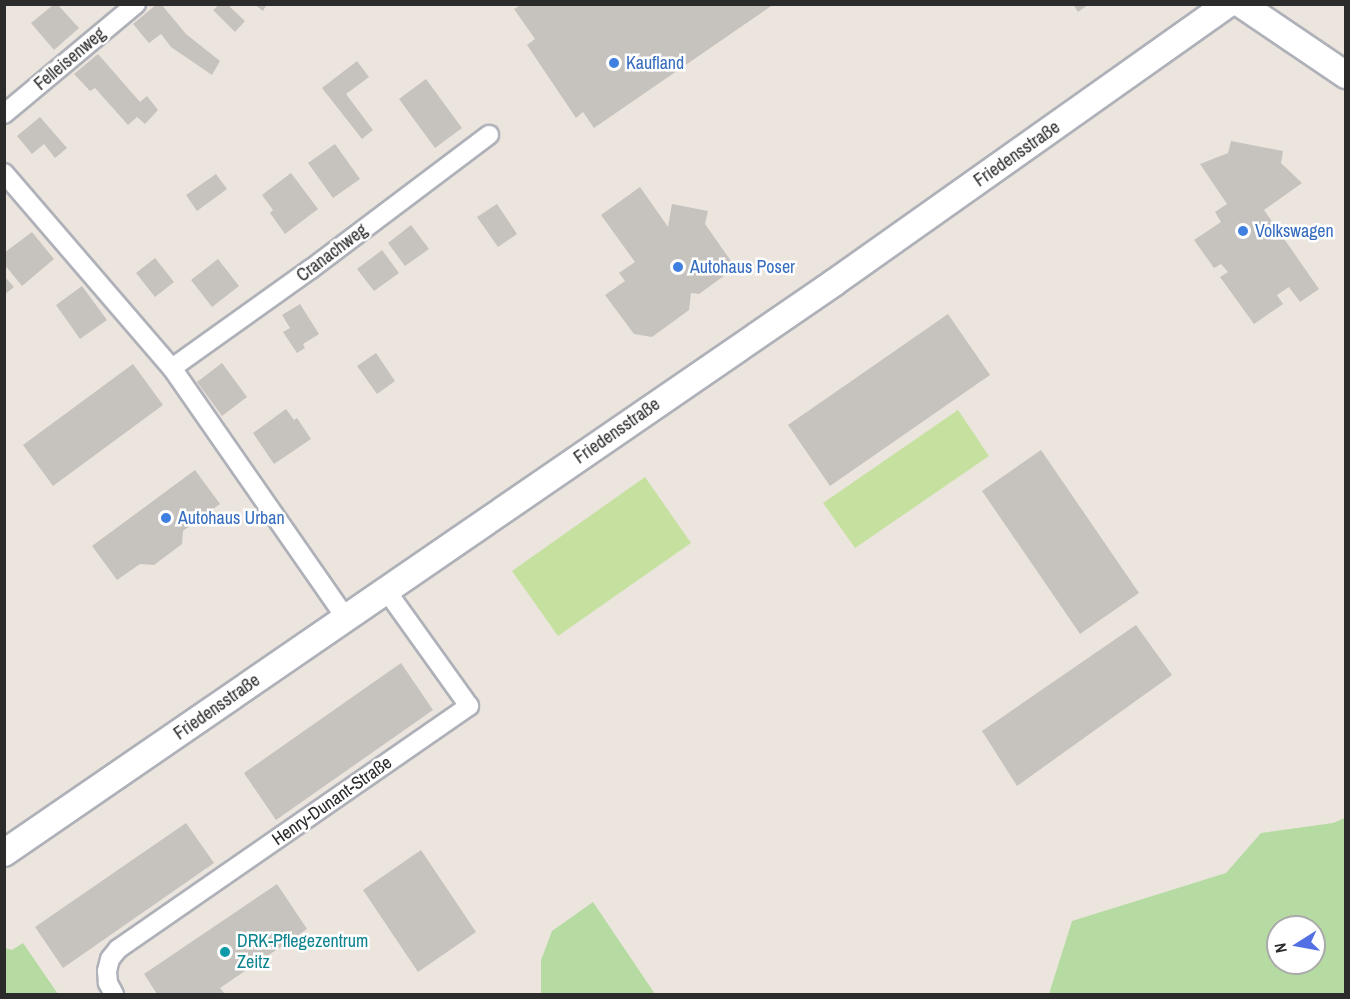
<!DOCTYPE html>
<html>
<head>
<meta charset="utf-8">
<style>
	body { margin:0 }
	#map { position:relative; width:1350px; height:999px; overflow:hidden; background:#ebe5de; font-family:"Archivo Narrow",sans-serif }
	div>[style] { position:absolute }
	.green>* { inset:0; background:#b6dba2 }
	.pitch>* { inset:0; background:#c6e19f }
	.building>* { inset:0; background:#c6c2be }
	.roads { filter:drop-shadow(2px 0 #afb1b9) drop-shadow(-2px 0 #afb1b9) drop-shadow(0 2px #afb1b9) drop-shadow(0 -2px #afb1b9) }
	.street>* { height:18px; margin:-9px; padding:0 9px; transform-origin:9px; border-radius:9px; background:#fff }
	.secondary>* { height:26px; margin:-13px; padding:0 13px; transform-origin:13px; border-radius:13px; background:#fff }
	.dots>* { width:16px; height:16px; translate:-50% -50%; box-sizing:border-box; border:3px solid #fff; border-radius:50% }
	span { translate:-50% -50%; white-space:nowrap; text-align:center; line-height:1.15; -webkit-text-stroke:5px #fff; paint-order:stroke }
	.street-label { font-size:18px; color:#2b2b2b }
	.shop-label { font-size:18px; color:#366cbe }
	.left { translate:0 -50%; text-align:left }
	.culture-label { font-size:18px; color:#0d838f }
	.frame { position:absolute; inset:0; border:6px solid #2b2b2b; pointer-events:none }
	.north { position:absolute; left:1266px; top:915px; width:60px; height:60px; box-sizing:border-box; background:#fff; border:2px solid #aaa; border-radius:50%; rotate:259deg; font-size:16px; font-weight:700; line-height:24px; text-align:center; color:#2b2b2b }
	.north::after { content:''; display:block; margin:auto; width:21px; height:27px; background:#5270e4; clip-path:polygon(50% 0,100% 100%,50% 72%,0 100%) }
</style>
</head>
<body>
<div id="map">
	<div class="green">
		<div style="clip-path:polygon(evenodd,1345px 818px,1345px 994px,1049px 994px,1072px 921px,1226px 873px,1261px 833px,1333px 823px,1345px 818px,1278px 927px,1314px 927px,1314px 963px,1278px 963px,1278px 927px)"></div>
		<div style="clip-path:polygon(593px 902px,655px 994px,541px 994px,541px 960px,552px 931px)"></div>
		<div style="clip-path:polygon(23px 943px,58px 994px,5px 994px,5px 948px,12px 950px)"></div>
	</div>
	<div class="pitch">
		<div style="clip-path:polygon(958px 410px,989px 456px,855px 548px,823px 503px)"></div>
		<div style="clip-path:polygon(645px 477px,691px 543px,558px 636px,512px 571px)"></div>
	</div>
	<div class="building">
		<div style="clip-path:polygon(157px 4px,161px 4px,186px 34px,220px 61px,212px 75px,171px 47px,161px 34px,149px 43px,133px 24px)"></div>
		<div style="clip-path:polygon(220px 4px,233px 4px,230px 7px,245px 21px,235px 32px,213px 10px)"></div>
		<div style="clip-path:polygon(254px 4px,267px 4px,263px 11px)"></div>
		<div style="clip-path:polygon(522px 4px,774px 4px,594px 128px,583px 112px,576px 118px,527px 45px,535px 39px,514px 9px)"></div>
		<div style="clip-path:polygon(1073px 4px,1089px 4px,1078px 12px)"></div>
		<div style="clip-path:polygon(53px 5px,58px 5px,79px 28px,54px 50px,31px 23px)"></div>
		<div style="clip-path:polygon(98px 54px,140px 102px,147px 96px,158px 110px,145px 124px,137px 117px,128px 125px,95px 88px,90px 91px,74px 74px)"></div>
		<div style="clip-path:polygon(357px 61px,369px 77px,346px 94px,373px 130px,362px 139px,322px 88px)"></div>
		<div style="clip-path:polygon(426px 79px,462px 128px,435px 148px,399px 99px)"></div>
		<div style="clip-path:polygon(40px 117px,67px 148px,55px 158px,44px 144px,32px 154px,17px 136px)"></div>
		<div style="clip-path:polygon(1231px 141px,1283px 151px,1281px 163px,1302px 183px,1264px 210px,1319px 289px,1300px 302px,1289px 287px,1277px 295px,1283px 304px,1254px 324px,1220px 277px,1228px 272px,1221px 264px,1214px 268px,1194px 240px,1221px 222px,1215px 212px,1227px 204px,1200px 164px,1228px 153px)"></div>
		<div style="clip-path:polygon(335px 144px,360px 179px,333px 198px,308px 163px)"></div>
		<div style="clip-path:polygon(291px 173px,318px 209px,285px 234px,270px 213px,273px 210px,262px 195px)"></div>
		<div style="clip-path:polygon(216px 174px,227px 189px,197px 211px,186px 195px)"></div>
		<div style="clip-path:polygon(640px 187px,668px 227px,672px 204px,708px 211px,705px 224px,731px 261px,728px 273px,699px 294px,691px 293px,689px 310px,652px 337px,634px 334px,605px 295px,625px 281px,619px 273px,635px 262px,601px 215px)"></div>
		<div style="clip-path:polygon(497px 204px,517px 234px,498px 247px,477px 217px)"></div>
		<div style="clip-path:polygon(411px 225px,429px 249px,405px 266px,388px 243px)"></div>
		<div style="clip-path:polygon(32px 232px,54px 259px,22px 286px,4px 264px,4px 253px)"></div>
		<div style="clip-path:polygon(382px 250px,399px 273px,374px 291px,357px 269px)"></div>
		<div style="clip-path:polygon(155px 258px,174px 282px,155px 297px,136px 273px)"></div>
		<div style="clip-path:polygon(218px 259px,239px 286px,212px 307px,191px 280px)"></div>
		<div style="clip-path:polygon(4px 276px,14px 287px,4px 295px)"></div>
		<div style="clip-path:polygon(82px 286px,107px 320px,80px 339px,56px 305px)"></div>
		<div style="clip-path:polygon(300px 304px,319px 334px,303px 344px,305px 348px,297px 353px,283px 332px,290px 328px,282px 315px)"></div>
		<div style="clip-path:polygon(948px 314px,990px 375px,830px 486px,788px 425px)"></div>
		<div style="clip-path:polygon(376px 353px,395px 381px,377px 394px,357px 366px)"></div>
		<div style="clip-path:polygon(222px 363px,247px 397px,222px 416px,197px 382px)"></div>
		<div style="clip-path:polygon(133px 364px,163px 405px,53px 486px,23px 445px)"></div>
		<div style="clip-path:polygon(286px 409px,294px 420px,297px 418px,311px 439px,274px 464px,253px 433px)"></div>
		<div style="clip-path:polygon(1041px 450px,1139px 593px,1080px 634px,982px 491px)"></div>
		<div style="clip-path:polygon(195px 470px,220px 504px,183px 531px,182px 544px,154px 565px,140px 564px,117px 580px,92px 546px)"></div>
		<div style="clip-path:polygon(1136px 625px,1172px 675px,1017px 786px,982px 731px)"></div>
		<div style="clip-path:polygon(401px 663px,433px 710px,276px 820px,244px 773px)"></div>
		<div style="clip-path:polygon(186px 823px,214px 863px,63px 968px,35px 927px)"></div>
		<div style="clip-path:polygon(421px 850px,476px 932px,418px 972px,363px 890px)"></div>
		<div style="clip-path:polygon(277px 884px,307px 929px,220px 988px,225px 994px,157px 994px,144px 974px)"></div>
	</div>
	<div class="roads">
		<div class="street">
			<div style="left:4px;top:114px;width:172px;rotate:-39.8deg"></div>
			<div style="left:4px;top:173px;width:257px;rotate:49.3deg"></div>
			<div style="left:172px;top:368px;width:305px;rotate:55.2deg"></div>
			<div style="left:172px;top:368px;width:171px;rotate:-35.5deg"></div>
			<div style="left:311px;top:269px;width:223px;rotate:-37deg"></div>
			<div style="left:114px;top:994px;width:13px;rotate:-119deg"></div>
			<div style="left:108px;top:983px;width:12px;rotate:-95deg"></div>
			<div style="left:107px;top:971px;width:12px;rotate:-76deg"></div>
			<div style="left:110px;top:959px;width:13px;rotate:-51deg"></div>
			<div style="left:118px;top:949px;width:427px;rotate:-34.7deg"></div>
			<div style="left:469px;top:706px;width:143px;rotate:-125.6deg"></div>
		</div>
		<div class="secondary">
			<div style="left:1241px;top:4px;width:127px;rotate:34.1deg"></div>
			<div style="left:4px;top:853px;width:1008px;rotate:-34.49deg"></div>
			<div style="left:835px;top:282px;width:481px;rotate:-35.3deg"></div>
		</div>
	</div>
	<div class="dots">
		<div style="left:614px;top:63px;background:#3f7fe0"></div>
		<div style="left:1243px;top:231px;background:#3f7fe0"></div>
		<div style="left:678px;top:267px;background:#3f7fe0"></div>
		<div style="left:166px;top:518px;background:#3f7fe0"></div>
		<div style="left:225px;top:952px;background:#0f9aa8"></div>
	</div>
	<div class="street-label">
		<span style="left:70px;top:59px;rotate:-40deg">Felleisenweg</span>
		<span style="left:1017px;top:154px;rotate:-35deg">Friedensstraße</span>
		<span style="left:332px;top:253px;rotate:-37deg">Cranachweg</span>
		<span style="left:617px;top:431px;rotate:-35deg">Friedensstraße</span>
		<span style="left:217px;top:707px;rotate:-35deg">Friedensstraße</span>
		<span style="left:332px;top:801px;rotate:-35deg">Henry-Dunant-Straße</span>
	</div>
	<div class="shop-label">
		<span class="left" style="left:626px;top:63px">Kaufland</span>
		<span class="left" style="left:1255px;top:231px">Volkswagen</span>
		<span class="left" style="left:690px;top:267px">Autohaus Poser</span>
		<span class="left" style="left:178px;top:518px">Autohaus Urban</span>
	</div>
	<div class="culture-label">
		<span class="left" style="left:237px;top:952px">DRK-Pflegezentrum<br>Zeitz</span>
	</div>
	<div class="frame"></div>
	<div class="north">N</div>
</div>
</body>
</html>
